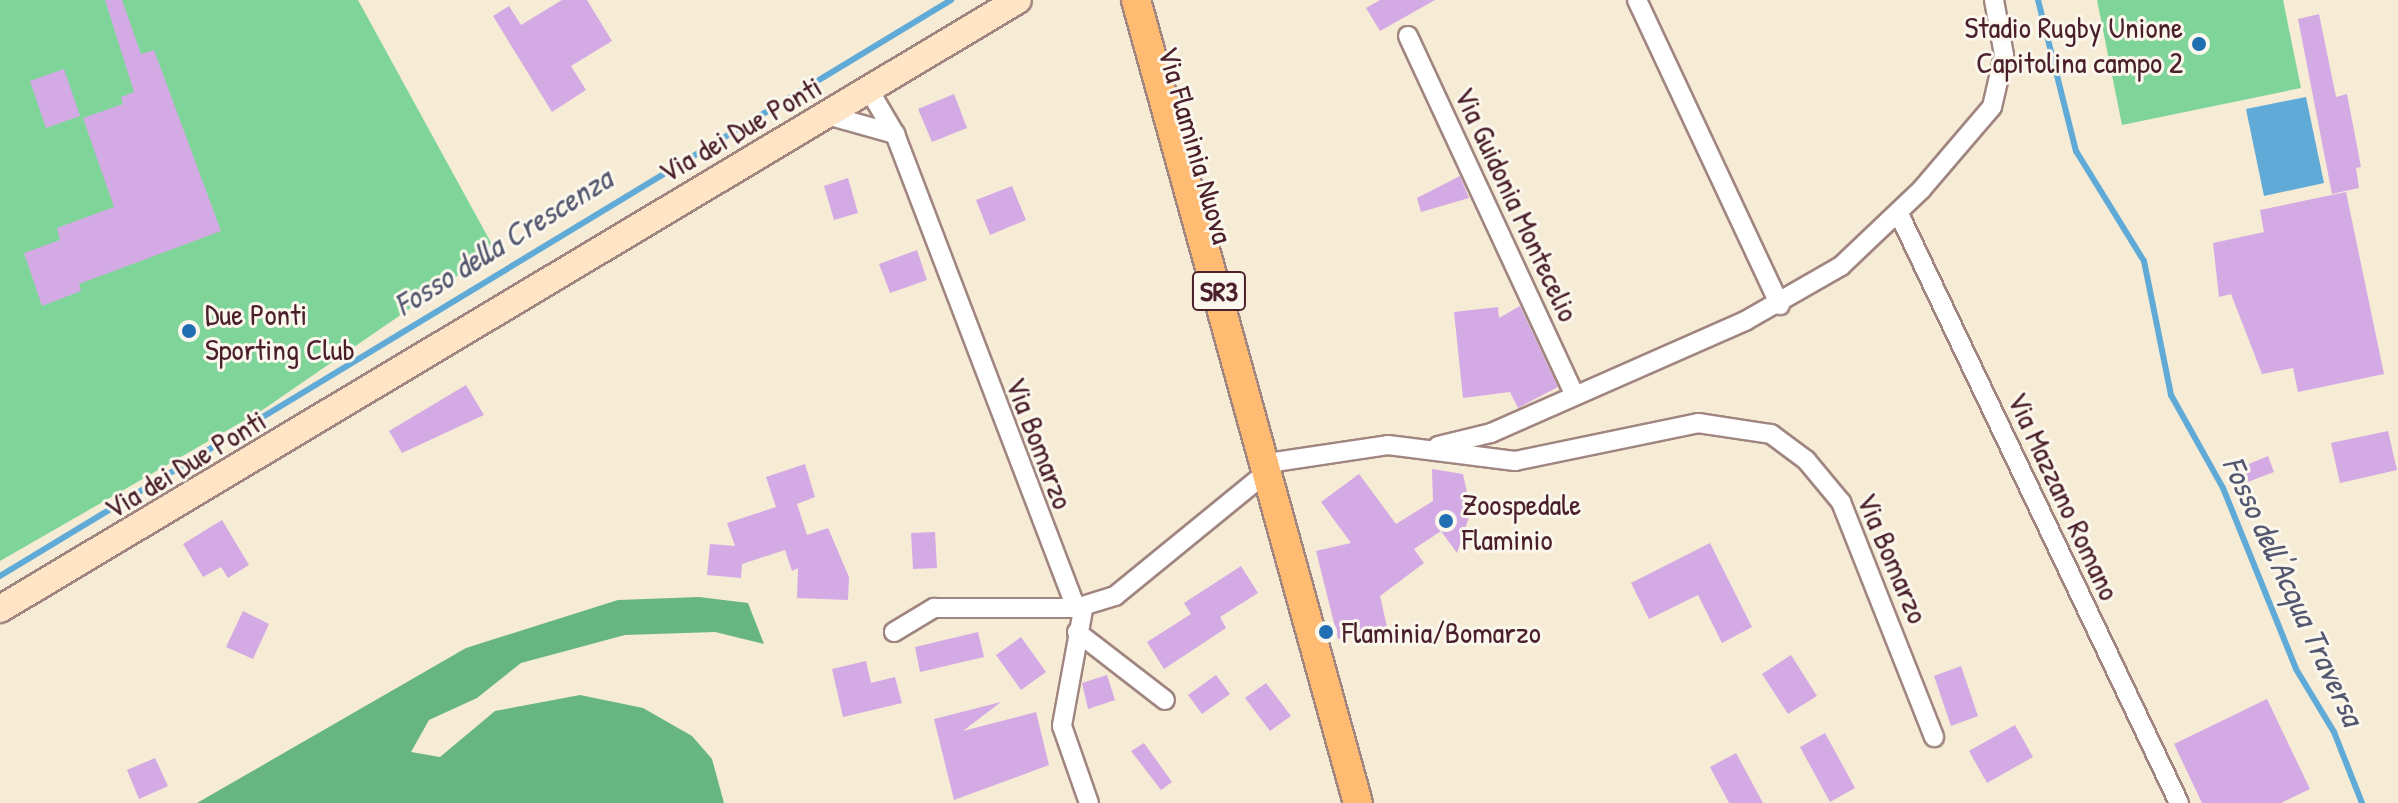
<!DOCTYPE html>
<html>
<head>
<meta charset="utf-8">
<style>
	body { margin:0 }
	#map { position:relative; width:2398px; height:803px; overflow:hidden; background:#f6ebd5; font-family:"Patrick Hand",sans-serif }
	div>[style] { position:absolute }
	.green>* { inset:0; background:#7fd599 }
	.forest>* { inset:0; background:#67b681 }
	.water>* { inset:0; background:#60aad7 }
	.stream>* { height:6px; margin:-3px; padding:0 3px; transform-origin:3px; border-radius:3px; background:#60aad7 }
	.building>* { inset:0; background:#d4aae5 }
	.roads { filter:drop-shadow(2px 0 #a08580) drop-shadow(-2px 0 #a08580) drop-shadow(0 2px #a08580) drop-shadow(0 -2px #a08580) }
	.street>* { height:18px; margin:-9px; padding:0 9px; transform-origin:9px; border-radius:9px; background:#fff }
	.secondary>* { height:26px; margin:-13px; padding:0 13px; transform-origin:13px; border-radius:13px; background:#ffe4c6 }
	.primary>* { height:28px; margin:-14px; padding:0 14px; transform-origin:14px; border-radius:14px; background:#ffbb71 }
	.dots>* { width:22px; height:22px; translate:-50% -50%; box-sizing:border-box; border:4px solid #fbf7ec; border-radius:50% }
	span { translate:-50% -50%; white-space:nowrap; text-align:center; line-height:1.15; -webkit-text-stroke:6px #fbf7ec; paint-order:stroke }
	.shield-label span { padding:2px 6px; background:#fbf7ec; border:2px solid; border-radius:6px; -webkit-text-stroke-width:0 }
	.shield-label { font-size:28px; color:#4a1f2b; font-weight:700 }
	.poi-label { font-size:30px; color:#4a1f2b }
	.right { translate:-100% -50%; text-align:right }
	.left { translate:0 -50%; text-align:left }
	.street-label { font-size:30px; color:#4a1f2b }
	.water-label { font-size:32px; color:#535770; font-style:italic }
</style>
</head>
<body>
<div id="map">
	<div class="green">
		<div style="clip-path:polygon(0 0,358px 0,495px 250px,261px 411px,0 561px)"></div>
		<div style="clip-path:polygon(2097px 0,2283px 0,2301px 88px,2122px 125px)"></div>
	</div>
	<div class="forest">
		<div style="clip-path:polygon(699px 597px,748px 603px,764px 644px,715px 632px,625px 635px,521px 663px,477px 698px,429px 720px,411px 752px,440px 757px,495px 711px,580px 695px,643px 708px,692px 736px,712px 759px,724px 803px,197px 803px,466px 648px,618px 600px)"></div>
	</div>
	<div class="water">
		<div style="clip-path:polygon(2306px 97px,2324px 183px,2264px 196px,2246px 109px)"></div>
	</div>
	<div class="stream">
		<div style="left:2038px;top:0;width:156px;rotate:75.9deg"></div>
		<div style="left:2076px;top:151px;width:129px;rotate:58.3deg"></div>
		<div style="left:2144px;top:261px;width:137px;rotate:78.6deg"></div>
		<div style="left:2171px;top:395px;width:107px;rotate:60.8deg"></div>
		<div style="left:2223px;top:488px;width:195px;rotate:68deg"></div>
		<div style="left:2296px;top:669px;width:74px;rotate:58.9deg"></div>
		<div style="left:2334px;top:732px;width:76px;rotate:68.5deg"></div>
		<div style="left:0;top:576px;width:1112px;rotate:-31.2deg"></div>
	</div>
	<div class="building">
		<div style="clip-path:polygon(105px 0,122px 0,141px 54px,154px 50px,221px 231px,79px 284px,81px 291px,42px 306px,24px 253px,60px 240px,57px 228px,114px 207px,83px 118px,123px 104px,121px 97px,134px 92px)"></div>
		<div style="clip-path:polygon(562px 0,587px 0,612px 41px,571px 66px,586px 90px,552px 112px,493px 16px,509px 6px,521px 25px)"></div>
		<div style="clip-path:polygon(1380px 0,1435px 0,1380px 31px,1366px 8px)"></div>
		<div style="clip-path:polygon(2319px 14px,2336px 97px,2347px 94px,2361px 167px,2356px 168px,2359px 188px,2332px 194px,2298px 19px)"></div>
		<div style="clip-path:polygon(64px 69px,80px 116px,46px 128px,30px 81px)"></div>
		<div style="clip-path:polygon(954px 94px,967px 128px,932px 142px,918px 109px)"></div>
		<div style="clip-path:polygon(1460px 176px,1469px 198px,1421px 212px,1417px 198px)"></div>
		<div style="clip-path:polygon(848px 178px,858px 213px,834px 220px,824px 186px)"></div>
		<div style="clip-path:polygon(1012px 186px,1026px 220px,990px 235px,976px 200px)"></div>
		<div style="clip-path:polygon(2346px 192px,2384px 374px,2298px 392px,2293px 368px,2262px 374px,2231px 294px,2219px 297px,2213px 243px,2264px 232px,2260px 210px)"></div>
		<div style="clip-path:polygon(917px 250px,927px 280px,890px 293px,879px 264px)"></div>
		<div style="clip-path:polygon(1520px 306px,1558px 387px,1518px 408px,1510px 392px,1463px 398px,1454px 312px,1498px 307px,1499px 318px)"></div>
		<div style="clip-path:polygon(466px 385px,484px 415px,402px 453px,389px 431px)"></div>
		<div style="clip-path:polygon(2388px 431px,2397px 470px,2340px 483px,2331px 443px)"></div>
		<div style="clip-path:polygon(2268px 456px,2274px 472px,2245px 483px,2239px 468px)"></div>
		<div style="clip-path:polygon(805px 464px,815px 497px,797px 504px,807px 535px,828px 528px,849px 577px,848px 600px,797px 598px,798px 568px,792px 571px,785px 550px,742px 564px,741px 578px,707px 575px,710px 544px,735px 546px,727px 523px,776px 507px,766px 477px)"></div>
		<div style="clip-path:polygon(1432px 469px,1463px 474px,1471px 511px,1457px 553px,1441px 531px,1414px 549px,1424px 563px,1380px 596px,1387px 627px,1338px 639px,1316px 551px,1351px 543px,1321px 502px,1359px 474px,1396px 524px,1433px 501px)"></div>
		<div style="clip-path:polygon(222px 520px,249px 565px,228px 578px,221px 567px,203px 577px,183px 544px)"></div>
		<div style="clip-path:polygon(935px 532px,937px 568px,913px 569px,911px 533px)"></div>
		<div style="clip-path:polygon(1710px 543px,1752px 627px,1722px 643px,1698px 595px,1649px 619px,1631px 583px)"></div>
		<div style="clip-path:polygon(1241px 566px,1258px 593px,1220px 617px,1226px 628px,1164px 669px,1147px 642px,1191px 614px,1184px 603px)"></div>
		<div style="clip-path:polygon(243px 611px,269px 624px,253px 659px,226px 647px)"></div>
		<div style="clip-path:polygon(978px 632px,984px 657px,920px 672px,915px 647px)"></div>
		<div style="clip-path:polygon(1021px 637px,1046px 672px,1021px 690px,996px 655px)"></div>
		<div style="clip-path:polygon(1791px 655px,1817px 696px,1788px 714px,1762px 674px)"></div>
		<div style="clip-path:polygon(866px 661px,871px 683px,895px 677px,902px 703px,843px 717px,832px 669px)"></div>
		<div style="clip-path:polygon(1961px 666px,1978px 716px,1951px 726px,1934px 676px)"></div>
		<div style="clip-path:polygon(1107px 675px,1115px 700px,1088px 709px,1082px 683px)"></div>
		<div style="clip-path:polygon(1216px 675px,1230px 694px,1202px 714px,1188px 695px)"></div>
		<div style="clip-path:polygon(1266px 683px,1291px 716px,1270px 731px,1245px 698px)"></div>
		<div style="clip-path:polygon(2267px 699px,2310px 789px,2281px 803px,2202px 803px,2174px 744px)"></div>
		<div style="clip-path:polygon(1001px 702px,963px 731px,1036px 712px,1049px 765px,954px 800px,934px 719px)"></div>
		<div style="clip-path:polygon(2015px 725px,2033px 757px,1987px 783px,1969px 751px)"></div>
		<div style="clip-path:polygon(1825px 733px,1855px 788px,1830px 802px,1800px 747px)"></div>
		<div style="clip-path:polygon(1144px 743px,1172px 782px,1161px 790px,1131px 751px)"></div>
		<div style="clip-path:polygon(1736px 753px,1763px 803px,1729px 803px,1710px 767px)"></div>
		<div style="clip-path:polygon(155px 758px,168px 786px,139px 799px,127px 770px)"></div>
	</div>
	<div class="roads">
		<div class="street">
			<div style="left:1637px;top:0;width:337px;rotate:64.9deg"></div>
			<div style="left:1408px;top:36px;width:396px;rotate:65.1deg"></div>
			<div style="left:869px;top:90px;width:51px;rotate:59.4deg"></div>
			<div style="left:895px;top:134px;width:507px;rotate:69.1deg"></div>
			<div style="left:1076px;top:608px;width:41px;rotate:-17.1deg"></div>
			<div style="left:1115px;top:596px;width:183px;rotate:-39.2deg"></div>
			<div style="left:827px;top:115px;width:71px;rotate:15.6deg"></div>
			<div style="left:1899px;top:214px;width:652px;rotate:64.57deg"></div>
			<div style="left:1438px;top:446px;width:55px;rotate:-13.8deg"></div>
			<div style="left:1491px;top:433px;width:278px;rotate:-23.8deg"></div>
			<div style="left:1745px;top:321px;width:111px;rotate:-29.8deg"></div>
			<div style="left:1841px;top:266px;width:110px;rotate:-43.5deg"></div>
			<div style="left:1921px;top:190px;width:109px;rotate:-49.5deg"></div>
			<div style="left:1992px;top:107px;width:53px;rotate:-77deg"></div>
			<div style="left:2004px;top:55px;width:56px;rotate:-100.3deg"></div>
			<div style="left:1268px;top:463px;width:121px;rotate:-8.5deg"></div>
			<div style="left:1388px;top:445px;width:128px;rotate:7.2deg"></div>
			<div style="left:1515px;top:461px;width:187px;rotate:-11.7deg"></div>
			<div style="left:1698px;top:423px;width:74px;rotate:8.6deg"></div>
			<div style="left:1771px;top:434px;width:44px;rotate:36.6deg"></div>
			<div style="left:1806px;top:460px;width:55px;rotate:50.2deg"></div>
			<div style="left:1841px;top:502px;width:253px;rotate:68.4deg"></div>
			<div style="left:1083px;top:610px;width:118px;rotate:100.3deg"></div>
			<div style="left:1062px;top:726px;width:82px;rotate:70.7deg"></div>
			<div style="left:894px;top:632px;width:47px;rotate:-31deg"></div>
			<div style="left:934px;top:608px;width:142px"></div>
			<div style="left:1077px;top:632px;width:111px;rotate:37.7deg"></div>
		</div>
		<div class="secondary">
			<div style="left:0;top:609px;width:1186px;rotate:-30.89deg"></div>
		</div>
		<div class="primary">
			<div style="left:1136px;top:0;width:833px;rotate:74.55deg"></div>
		</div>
	</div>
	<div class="dots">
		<div style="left:2199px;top:44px;background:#1f6fb2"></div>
		<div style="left:189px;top:331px;background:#1f6fb2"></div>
		<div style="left:1446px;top:521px;background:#1f6fb2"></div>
		<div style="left:1326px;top:632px;background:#1f6fb2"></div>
	</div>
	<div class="shield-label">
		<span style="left:1219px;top:291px">SR3</span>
	</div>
	<div class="poi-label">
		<span class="right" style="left:2183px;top:44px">Stadio Rugby Unione<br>Capitolina campo 2</span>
		<span class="left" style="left:205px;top:331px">Due Ponti<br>Sporting Club</span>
		<span class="left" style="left:1462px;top:521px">Zoospedale<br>Flaminio</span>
		<span class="left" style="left:1342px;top:632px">Flaminia/Bomarzo</span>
	</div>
	<div class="street-label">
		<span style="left:740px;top:129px;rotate:-30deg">Via dei Due Ponti</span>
		<span style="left:1196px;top:145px;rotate:74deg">Via Flaminia Nuova</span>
		<span style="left:1517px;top:204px;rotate:65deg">Via Guidonia Montecelio</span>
		<span style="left:1040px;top:443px;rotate:69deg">Via Bomarzo</span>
		<span style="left:185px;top:464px;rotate:-31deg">Via dei Due Ponti</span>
		<span style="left:2064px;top:496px;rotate:65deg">Via Mazzano Romano</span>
		<span style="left:1893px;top:558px;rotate:67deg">Via Bomarzo</span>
	</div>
	<div class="water-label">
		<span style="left:503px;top:242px;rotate:-32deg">Fosso della Crescenza</span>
		<span style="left:2293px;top:591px;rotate:65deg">Fosso dell'Acqua Traversa</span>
	</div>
</div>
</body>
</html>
